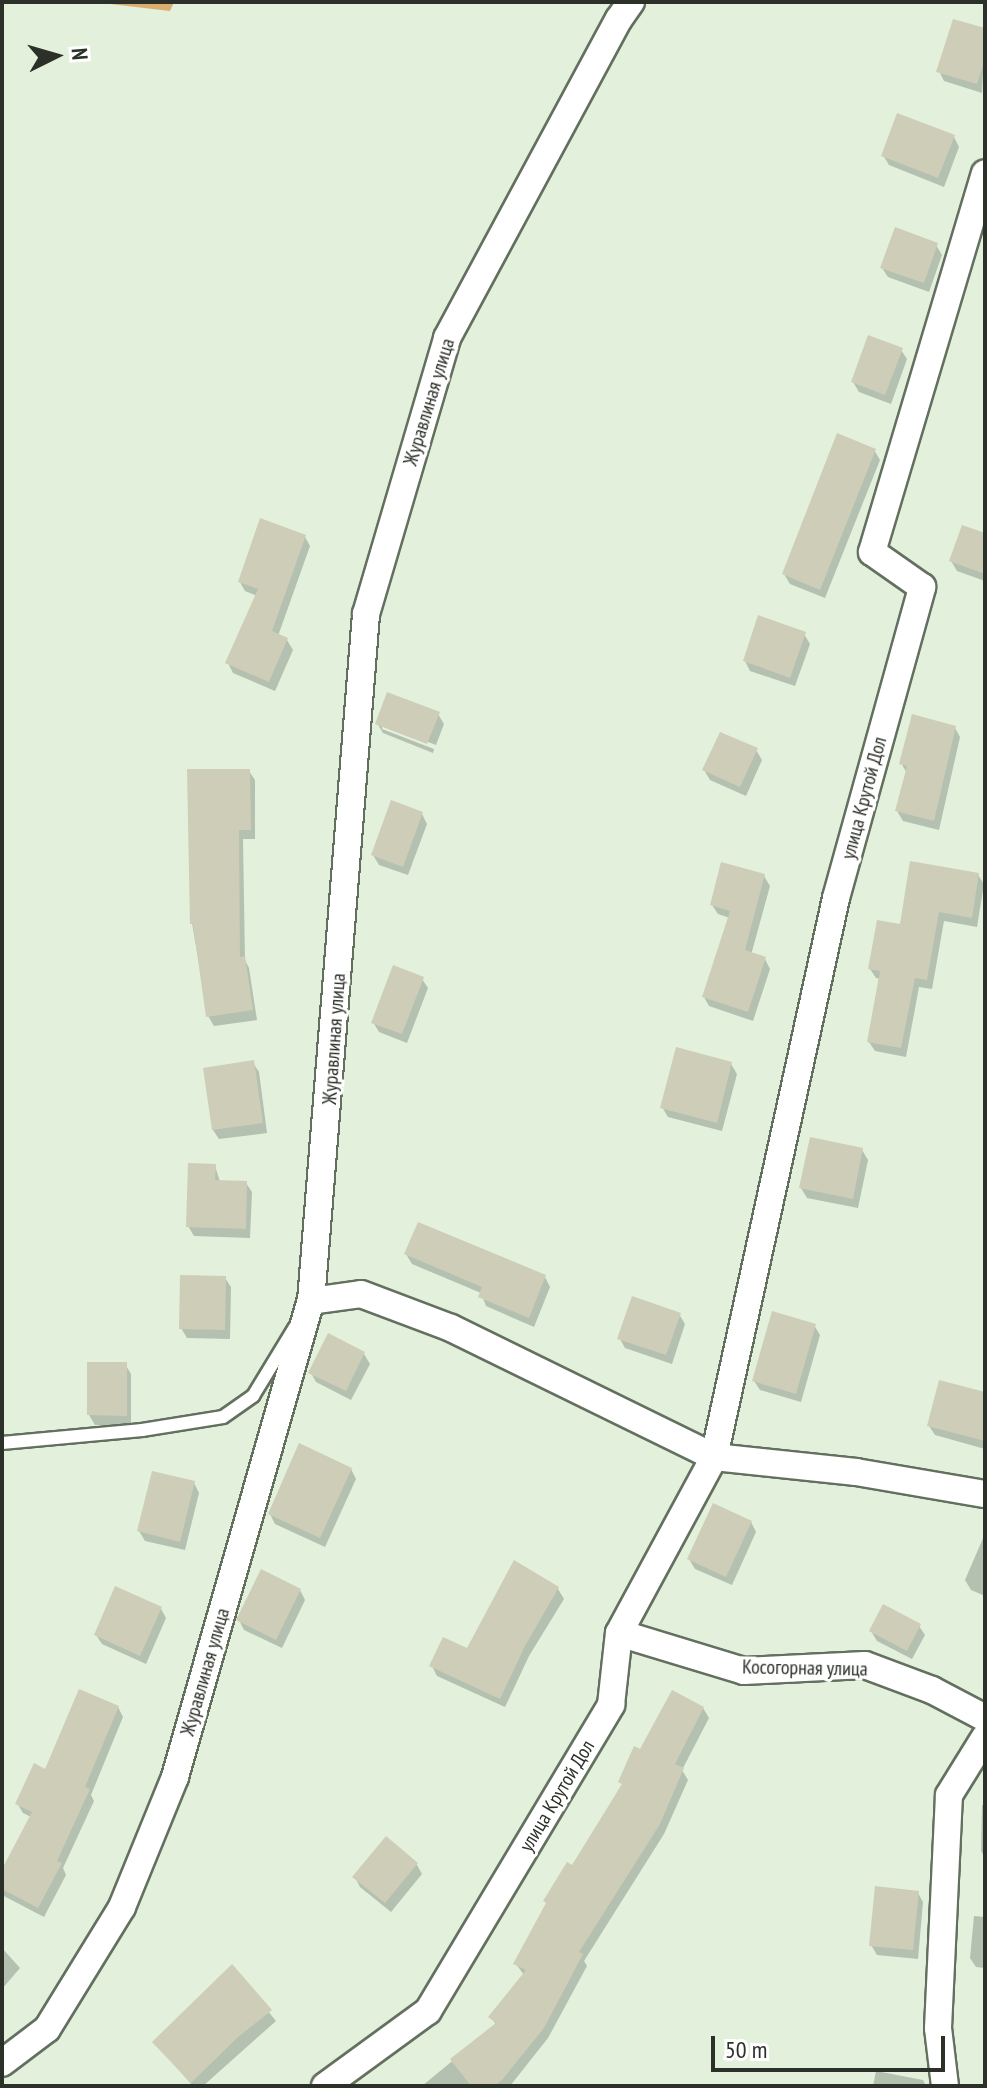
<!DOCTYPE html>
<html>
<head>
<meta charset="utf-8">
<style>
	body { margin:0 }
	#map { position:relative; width:987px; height:2088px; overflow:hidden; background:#e2f0dc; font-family:"PT Sans Narrow",sans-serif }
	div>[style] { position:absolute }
	.forest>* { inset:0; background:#daae6e }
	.shadow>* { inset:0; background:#0003 }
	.building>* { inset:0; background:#cecdb7 }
	.roads { filter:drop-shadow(2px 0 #64705f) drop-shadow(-2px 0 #64705f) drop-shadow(0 2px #64705f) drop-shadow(0 -2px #64705f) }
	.lane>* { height:12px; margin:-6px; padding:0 6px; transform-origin:6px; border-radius:6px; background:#fff }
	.street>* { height:26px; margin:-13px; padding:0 13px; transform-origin:13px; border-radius:13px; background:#fff }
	span { translate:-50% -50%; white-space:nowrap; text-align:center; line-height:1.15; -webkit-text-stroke:6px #fff; paint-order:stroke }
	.street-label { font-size:20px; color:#2b3028 }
	.frame { position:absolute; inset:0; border:4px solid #2b3028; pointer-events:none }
	.north { position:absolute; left:16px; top:16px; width:80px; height:80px; -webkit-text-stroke:6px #fff; paint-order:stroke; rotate:85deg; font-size:22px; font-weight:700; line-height:32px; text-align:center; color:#2b3028 }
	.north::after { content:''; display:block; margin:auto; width:28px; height:36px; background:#2b3028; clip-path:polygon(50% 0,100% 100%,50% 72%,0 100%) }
	.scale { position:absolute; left:711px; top:2036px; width:234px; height:36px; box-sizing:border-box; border:4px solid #2b3028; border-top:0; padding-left:10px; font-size:24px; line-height:28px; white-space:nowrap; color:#2b3028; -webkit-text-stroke:6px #fff; paint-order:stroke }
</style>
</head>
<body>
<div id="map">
	<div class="forest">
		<div style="clip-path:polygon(93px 2px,174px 2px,170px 11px)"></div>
	</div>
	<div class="shadow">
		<div style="clip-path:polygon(985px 31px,982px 93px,944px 81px,939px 71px)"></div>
		<div style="clip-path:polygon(954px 137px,959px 147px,944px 187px,889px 165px,883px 155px)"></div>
		<div style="clip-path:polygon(936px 245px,942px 255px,929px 292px,888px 277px,882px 268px)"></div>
		<div style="clip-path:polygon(901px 350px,907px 359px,891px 404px,859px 392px,853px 382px)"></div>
		<div style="clip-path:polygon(874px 450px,880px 460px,825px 598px,790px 584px,784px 574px)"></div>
		<div style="clip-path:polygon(985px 535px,985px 581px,957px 571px,951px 561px)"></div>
		<div style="clip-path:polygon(305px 537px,310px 546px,278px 636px,287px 640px,293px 650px,275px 691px,233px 673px,228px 663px,257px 596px,245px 591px,240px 582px)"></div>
		<div style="clip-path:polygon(804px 634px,810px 644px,795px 686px,750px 671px,745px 661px)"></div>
		<div style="clip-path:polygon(438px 714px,444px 724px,436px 745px,382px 724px,382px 729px,434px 749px,433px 753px,383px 733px,377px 723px)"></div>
		<div style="clip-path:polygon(955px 728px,960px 737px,939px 830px,903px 821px,897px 811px,907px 773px,901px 763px)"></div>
		<div style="clip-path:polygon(756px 750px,762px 760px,746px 796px,710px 780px,704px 770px)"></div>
		<div style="clip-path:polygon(249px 771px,255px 780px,255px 839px,243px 839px,245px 960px,249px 968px,257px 1020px,214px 1026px,208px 1016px,192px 923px)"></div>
		<div style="clip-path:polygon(422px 814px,427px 824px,408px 875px,379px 865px,373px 855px)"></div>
		<div style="clip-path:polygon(978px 875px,984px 884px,977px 927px,944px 921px,932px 989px,919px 987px,906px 1057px,875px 1051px,869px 1042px,881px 979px,876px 978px,870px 969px,902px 926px)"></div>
		<div style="clip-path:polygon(764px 876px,770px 886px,751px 955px,765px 959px,770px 969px,753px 1021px,709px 1006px,704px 997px,730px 918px,718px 914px,712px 905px)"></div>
		<div style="clip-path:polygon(422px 979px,428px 988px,407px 1043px,379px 1032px,373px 1022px)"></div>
		<div style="clip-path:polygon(253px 1063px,259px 1072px,267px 1133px,219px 1139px,213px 1130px)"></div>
		<div style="clip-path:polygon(731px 1064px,737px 1074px,722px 1131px,668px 1117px,662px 1107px)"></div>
		<div style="clip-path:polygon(862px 1150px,868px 1160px,858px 1208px,807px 1198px,801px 1188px)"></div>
		<div style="clip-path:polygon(215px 1166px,220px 1182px,246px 1183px,252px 1192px,250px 1238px,194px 1236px,188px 1226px)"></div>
		<div style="clip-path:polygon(406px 1254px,545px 1277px,550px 1287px,534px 1327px,486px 1306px,481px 1293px,412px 1264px)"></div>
		<div style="clip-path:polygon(225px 1278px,231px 1287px,230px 1339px,187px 1338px,181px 1328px)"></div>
		<div style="clip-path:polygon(679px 1314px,685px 1324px,672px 1364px,625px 1348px,620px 1339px)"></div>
		<div style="clip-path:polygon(814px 1325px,820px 1335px,801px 1402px,760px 1390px,754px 1381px)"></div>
		<div style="clip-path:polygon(364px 1354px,370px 1364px,351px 1400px,316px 1382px,311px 1373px)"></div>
		<div style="clip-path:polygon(125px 1364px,131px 1374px,131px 1425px,95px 1425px,89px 1415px)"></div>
		<div style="clip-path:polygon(985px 1388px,985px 1449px,935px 1435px,929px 1426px,983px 1393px)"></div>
		<div style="clip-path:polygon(351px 1469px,356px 1479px,325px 1547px,275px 1524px,270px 1514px)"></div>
		<div style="clip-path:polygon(194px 1483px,199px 1493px,185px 1550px,145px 1541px,139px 1531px)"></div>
		<div style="clip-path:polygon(751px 1522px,756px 1532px,732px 1585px,695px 1569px,689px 1559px)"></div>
		<div style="clip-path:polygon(984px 1536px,985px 1536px,985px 1596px,971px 1590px,965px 1580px)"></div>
		<div style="clip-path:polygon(515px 1563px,558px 1589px,564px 1599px,529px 1656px,505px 1707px,437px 1676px,432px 1666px,468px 1651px)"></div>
		<div style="clip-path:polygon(300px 1590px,305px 1600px,282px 1648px,244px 1630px,239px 1620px)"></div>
		<div style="clip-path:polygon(161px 1609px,166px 1618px,146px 1664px,102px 1644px,96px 1635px)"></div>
		<div style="clip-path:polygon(919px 1626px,925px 1635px,912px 1659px,877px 1641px,871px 1631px)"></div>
		<div style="clip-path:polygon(118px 1707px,123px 1717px,91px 1795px,94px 1801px,63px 1868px,66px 1875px,44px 1917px,2px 1895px,2px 1873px,31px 1817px,23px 1813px,17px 1803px,46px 1771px)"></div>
		<div style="clip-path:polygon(703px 1708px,709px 1718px,682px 1770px,688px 1780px,664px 1834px,584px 1961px,587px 1966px,548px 2038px,510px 2086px,422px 2086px,496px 2025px,491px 2017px,524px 1975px,516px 1964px,641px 1752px)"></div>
		<div style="clip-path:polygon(982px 1805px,985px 1805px,985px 1858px,981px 1851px)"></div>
		<div style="clip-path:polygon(387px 1839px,417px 1865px,422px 1874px,391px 1912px,360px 1887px,355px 1877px)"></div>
		<div style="clip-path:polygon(918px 1893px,923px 1902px,918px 1959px,877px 1955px,871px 1945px)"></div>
		<div style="clip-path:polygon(974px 1916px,985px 1917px,985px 1968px,976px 1967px,970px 1958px)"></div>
		<div style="clip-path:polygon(2px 1948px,20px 1968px,2px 1989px)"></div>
		<div style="clip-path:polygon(232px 1967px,276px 2021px,203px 2086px,193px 2086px,154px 2042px)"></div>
		<div style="clip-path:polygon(876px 2071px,923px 2080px,926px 2086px,873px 2086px)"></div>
	</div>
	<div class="building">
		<div style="clip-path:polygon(953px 19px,985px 28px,985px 59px,977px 84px,936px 72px)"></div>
		<div style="clip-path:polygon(897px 113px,955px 135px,938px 178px,881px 156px)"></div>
		<div style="clip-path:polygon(895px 227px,938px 243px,924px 283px,880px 268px)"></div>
		<div style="clip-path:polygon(868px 335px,903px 348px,885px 395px,851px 382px)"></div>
		<div style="clip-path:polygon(837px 433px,876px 449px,820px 590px,782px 574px)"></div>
		<div style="clip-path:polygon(260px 518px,306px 535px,272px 631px,288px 638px,269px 682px,225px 663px,258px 589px,238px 582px)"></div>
		<div style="clip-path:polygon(962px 525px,985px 533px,985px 574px,949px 561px)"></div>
		<div style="clip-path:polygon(758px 615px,806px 632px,790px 678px,743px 661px)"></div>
		<div style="clip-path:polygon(387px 692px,440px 712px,427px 744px,375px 724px)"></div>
		<div style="clip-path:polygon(912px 714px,956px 726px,934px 821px,895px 811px,907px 766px,899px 764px)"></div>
		<div style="clip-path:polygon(720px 732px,758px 748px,740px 787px,702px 770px)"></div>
		<div style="clip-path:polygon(187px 769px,250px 769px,251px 830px,239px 830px,240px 957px,245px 956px,253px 1010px,206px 1017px,193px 924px,190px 924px)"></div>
		<div style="clip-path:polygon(391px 800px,423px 812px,403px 867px,371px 855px)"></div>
		<div style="clip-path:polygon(910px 861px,979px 873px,972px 918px,939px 912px,927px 980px,915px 978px,901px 1048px,867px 1042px,880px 971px,868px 969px,877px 920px,900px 924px)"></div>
		<div style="clip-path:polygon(721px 862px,765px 874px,745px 950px,766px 957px,748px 1012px,702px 997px,730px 911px,710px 905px)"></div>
		<div style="clip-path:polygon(393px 965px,424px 977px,402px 1034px,371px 1023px)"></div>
		<div style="clip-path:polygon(676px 1047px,732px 1062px,717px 1123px,660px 1108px)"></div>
		<div style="clip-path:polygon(254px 1060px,263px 1123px,212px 1130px,203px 1068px)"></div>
		<div style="clip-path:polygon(810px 1137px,863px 1148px,853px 1199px,799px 1188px)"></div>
		<div style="clip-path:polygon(188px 1163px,216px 1164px,215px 1180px,247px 1181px,246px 1229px,186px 1227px)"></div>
		<div style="clip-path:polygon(418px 1222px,546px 1275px,529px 1318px,478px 1297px,482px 1287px,404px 1254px)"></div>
		<div style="clip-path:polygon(180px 1275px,226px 1276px,225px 1330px,179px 1329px)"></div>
		<div style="clip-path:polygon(632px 1296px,681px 1313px,666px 1355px,617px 1339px)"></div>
		<div style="clip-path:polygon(772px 1311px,816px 1324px,796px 1394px,752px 1381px)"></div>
		<div style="clip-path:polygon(328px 1333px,365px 1352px,346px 1391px,308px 1373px)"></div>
		<div style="clip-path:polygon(87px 1362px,127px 1362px,127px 1416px,87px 1415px)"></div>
		<div style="clip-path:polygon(939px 1380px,985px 1392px,985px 1441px,927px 1426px)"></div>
		<div style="clip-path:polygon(299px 1443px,352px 1468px,320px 1538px,268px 1514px)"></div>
		<div style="clip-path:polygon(152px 1471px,195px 1481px,180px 1542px,137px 1531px)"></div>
		<div style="clip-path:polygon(713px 1503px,752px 1521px,726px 1577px,687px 1559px)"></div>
		<div style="clip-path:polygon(514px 1560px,559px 1587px,525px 1646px,500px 1699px,429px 1666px,443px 1637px,467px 1648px)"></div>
		<div style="clip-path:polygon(261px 1569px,301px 1589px,276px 1640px,236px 1620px)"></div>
		<div style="clip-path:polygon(115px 1586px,162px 1607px,140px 1656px,94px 1635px)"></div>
		<div style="clip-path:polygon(883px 1604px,921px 1624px,907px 1651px,869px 1631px)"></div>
		<div style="clip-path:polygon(79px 1689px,119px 1706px,85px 1787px,90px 1789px,57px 1861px,62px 1863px,38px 1908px,2px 1889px,2px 1869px,32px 1812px,15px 1804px,34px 1763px,45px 1769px)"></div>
		<div style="clip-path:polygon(672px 1690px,704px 1707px,675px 1764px,684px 1768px,660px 1824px,579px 1952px,583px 1954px,544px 2028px,502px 2080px,494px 2086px,471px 2086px,450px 2059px,496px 2023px,488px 2017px,526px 1970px,513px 1964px,546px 1903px,543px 1901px,567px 1862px,572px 1865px,622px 1784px,618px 1782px,634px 1746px,640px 1749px)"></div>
		<div style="clip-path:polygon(386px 1836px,418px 1863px,385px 1903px,352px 1877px)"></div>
		<div style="clip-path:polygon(875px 1886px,919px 1891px,913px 1950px,869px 1946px)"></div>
		<div style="clip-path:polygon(232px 1964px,272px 2010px,237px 2038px,191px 2083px,152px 2042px)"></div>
	</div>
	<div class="roads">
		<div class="lane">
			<div style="left:2px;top:1443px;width:141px;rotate:-5.3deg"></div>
			<div style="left:142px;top:1430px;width:82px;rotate:-9.1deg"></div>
			<div style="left:223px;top:1417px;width:37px;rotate:-35deg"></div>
			<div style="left:253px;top:1396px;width:81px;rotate:-58.7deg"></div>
		</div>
		<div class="street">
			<div style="left:311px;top:1301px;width:50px;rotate:-8deg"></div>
			<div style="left:361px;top:1294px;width:96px;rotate:20.7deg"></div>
			<div style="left:451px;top:1328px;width:293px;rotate:26.1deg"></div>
			<div style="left:714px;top:1457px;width:143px;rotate:6deg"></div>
			<div style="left:856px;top:1472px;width:131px;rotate:9.7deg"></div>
			<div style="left:619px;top:1633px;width:131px;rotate:16.9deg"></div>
			<div style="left:744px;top:1671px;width:121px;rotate:-2.8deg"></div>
			<div style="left:865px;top:1665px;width:72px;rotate:20.5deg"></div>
			<div style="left:932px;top:1690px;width:60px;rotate:27.8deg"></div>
			<div style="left:2px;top:2063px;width:56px;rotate:-37.1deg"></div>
			<div style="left:47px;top:2029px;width:143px;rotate:-58.4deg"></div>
			<div style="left:122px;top:1907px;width:140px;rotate:-67.8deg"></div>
			<div style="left:175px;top:1777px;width:495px;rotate:-74.1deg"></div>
			<div style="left:311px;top:1301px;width:689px;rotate:-85.42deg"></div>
			<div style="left:366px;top:614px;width:288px;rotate:-73.6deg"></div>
			<div style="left:447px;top:338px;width:362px;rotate:-61.7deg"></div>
			<div style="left:619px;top:19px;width:21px;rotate:-55deg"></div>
			<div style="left:325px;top:2086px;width:127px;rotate:-36.1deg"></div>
			<div style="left:428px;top:2011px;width:357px;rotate:-59.1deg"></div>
			<div style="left:611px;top:1705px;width:72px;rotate:-83.7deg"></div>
			<div style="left:619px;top:1633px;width:200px;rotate:-61.6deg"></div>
			<div style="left:714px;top:1457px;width:572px;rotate:-77.69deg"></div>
			<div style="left:836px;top:898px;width:323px;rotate:-74.5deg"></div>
			<div style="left:922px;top:587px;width:61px;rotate:-145deg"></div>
			<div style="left:872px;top:552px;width:395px;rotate:-73.4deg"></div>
			<div style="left:945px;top:2086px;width:58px;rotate:-96.9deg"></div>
			<div style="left:938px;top:2028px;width:233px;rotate:-87.3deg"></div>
			<div style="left:949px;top:1795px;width:68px;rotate:-58.2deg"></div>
		</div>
	</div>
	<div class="street-label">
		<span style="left:429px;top:402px;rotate:-73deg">Журавлиная улица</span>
		<span style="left:864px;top:798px;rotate:-75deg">улица Крутой Дол</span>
		<span style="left:334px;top:1039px;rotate:-86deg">Журавлиная улица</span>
		<span style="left:805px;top:1668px;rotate:1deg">Косогорная улица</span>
		<span style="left:205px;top:1672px;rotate:-74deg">Журавлиная улица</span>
		<span style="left:557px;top:1796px;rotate:-59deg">улица Крутой Дол</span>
	</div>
	<div class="frame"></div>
	<div class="north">N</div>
	<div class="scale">50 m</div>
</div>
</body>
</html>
